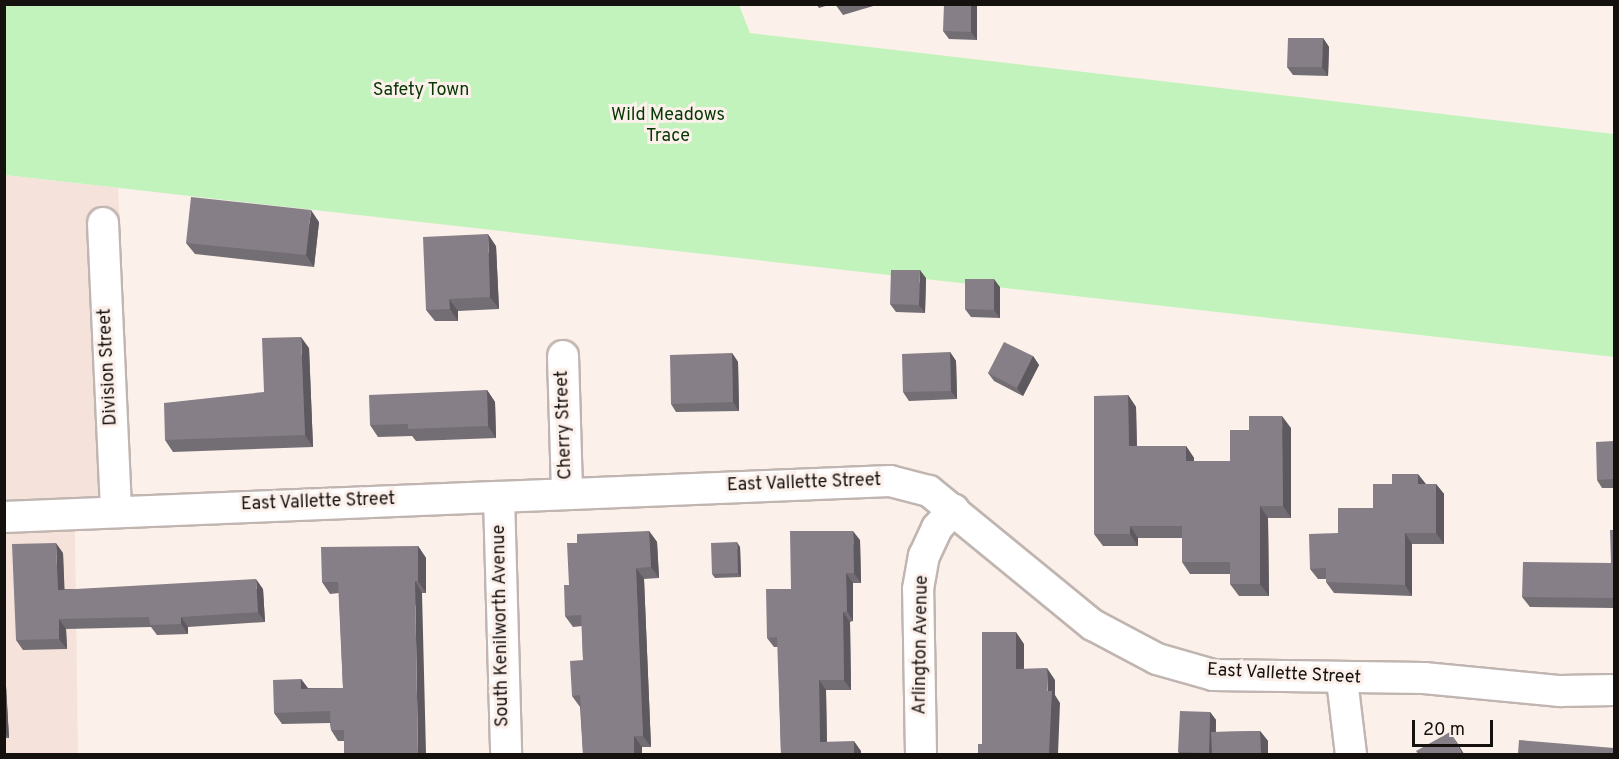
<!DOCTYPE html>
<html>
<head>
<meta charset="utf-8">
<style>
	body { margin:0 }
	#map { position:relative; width:1619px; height:759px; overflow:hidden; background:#fcf0eb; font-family:Overpass,sans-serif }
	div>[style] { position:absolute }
	.built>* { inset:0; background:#f5e2da }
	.green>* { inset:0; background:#c3f3bd }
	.roads { filter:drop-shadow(2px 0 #c0b5b0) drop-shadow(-2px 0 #c0b5b0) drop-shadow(0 2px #c0b5b0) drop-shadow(0 -2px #c0b5b0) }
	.minor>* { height:30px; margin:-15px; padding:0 15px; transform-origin:15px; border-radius:15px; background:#fff }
	.wall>* { inset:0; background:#736d74 }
	.shaded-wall>* { inset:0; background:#5e595e }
	.building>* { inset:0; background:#867f87 }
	span { translate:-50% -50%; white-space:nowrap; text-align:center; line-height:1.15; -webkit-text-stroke:6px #fcf0eb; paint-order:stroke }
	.park-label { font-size:18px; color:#063704 }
	.street-label { font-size:18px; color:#15110f }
	.frame { position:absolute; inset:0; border:6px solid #15110f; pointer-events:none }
	.scale { position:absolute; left:1412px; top:720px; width:81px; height:27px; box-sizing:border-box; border:3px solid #15110f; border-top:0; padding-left:8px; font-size:18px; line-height:21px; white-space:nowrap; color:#15110f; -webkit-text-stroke:4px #fcf0eb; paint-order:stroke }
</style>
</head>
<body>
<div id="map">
	<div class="built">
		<div style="clip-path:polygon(4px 175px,118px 188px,133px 504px,5px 511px)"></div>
		<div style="clip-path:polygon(75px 530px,78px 754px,5px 754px,5px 534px)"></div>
	</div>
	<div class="green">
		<div style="clip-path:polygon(5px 5px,739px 5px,750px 33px,1614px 134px,1614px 357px,5px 175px)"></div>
	</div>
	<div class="roads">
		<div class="minor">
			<div style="left:103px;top:223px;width:287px;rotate:87.4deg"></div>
			<div style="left:563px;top:356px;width:137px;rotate:88.3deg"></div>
			<div style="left:499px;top:497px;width:257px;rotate:88.4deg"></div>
			<div style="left:4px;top:517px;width:887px;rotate:-2.33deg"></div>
			<div style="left:890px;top:481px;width:40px;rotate:14.4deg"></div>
			<div style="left:929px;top:491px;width:212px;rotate:39.3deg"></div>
			<div style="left:1093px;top:625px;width:72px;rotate:28deg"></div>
			<div style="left:1157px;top:659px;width:58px;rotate:15.9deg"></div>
			<div style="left:1213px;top:675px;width:211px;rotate:0.8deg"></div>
			<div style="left:1424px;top:678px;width:137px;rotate:5.5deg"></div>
			<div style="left:1560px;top:691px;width:54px;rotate:-1.1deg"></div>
			<div style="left:1342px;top:680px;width:75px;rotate:83.1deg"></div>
			<div style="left:921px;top:754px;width:165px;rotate:-91deg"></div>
			<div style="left:918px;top:589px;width:34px;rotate:-80deg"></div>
			<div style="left:924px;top:556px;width:31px;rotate:-65deg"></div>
			<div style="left:937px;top:528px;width:25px;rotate:-48deg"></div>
		</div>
	</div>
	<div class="wall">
		<div style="clip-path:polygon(816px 4px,832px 4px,819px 8px)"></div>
		<div style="clip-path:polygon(835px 4px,880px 4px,843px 15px)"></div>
		<div style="clip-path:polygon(977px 4px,977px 40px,949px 39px,943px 31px)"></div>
		<div style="clip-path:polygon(1323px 38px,1329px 47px,1328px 76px,1293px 75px,1287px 67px)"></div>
		<div style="clip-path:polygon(319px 222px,314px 267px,195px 254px,186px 243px)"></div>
		<div style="clip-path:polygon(496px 246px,499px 309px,458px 311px,458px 321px,435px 321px,426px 310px)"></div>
		<div style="clip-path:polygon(926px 278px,925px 313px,896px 312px,890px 304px)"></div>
		<div style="clip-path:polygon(1000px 287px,1000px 318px,971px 317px,965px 309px)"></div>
		<div style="clip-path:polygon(309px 348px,313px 447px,173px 452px,165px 440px,264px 392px)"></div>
		<div style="clip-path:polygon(950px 352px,956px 361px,957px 399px,909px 401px,903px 392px)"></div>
		<div style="clip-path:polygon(732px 353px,738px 362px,739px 411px,676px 412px,671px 404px)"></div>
		<div style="clip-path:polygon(1033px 356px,1039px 365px,1023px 396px,994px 381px,988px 373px)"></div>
		<div style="clip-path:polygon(487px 390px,495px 402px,496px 438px,416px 441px,412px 436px,378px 437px,370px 425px)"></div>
		<div style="clip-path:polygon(1128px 395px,1136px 407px,1137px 446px,1186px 446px,1194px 458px,1194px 461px,1230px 461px,1249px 430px,1291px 428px,1291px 518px,1268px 518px,1269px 596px,1239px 596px,1230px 584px,1230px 574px,1190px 574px,1182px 562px,1182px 538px,1138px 538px,1138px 546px,1103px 546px,1094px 534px)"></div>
		<div style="clip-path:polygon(1614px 441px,1614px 488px,1602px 488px,1597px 480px)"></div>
		<div style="clip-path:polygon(1425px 484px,1436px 484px,1444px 494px,1444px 544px,1412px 544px,1412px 596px,1334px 593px,1326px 582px,1326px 579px,1318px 579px,1310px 569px,1338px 533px,1373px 508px)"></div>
		<div style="clip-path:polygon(1614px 530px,1614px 608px,1530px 607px,1522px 597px,1611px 563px)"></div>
		<div style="clip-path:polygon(649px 531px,657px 542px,659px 578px,644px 579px,651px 747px,642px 747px,642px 754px,583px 754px,580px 707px,572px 696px,583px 660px,582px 626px,573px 627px,565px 616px,569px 585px,577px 543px)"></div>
		<div style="clip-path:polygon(860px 540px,861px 583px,853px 583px,853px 621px,850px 622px,851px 690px,826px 690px,827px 742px,861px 751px,781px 754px,778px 647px,774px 647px,767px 638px,791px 589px)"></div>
		<div style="clip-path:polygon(418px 546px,426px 558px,426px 593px,422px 593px,344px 741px,338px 741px,331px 730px,330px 723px,282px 724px,274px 713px,301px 679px,308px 688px,343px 688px,339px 593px,330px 594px,322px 582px)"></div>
		<div style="clip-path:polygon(740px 547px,741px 577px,715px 578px,712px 574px)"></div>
		<div style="clip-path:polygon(63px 553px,64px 589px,263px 589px,265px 622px,188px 627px,188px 634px,157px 635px,151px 627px,66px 629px,67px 649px,23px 650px,16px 640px)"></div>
		<div style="clip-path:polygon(4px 683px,6px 686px,9px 738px,4px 738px)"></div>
		<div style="clip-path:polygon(1210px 712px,1216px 720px,1216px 732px,1260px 731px,1268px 741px,1268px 754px,1180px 754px,1178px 752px)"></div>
	</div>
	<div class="shaded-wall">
		<div style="clip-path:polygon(971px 4px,977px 4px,977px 40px,971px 32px)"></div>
		<div style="clip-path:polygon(1323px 38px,1329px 47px,1328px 76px,1322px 67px)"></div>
		<div style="clip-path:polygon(311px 210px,319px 222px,314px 267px,306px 255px)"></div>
		<div style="clip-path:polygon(488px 234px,496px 246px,499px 309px,490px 297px)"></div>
		<div style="clip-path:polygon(920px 270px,926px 278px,925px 313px,919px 305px)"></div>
		<div style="clip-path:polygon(994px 279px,1000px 287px,1000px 318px,994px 310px)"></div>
		<div style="clip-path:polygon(449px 299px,458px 311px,458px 321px,450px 309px)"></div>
		<div style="clip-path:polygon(301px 337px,309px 348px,313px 447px,305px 435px)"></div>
		<div style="clip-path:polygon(950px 352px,956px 361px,957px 399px,951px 391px)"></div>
		<div style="clip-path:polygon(732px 353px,738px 362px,739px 411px,733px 402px)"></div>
		<div style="clip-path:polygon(1033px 356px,1039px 365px,1023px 396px,1017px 388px)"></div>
		<div style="clip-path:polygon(487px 390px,495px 402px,496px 438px,488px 426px)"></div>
		<div style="clip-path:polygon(1128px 395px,1136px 407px,1137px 458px,1129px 446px)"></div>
		<div style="clip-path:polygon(1282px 416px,1291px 428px,1291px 518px,1283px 506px)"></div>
		<div style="clip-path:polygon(1186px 446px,1194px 458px,1194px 473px,1186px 461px)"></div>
		<div style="clip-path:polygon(1418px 474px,1426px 484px,1418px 484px)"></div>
		<div style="clip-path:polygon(1436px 484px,1444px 494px,1444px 544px,1436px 533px)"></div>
		<div style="clip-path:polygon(1260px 506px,1268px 518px,1269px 596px,1260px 584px)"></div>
		<div style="clip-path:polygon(1130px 526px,1138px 538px,1138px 546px,1130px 534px)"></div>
		<div style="clip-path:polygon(649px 531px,657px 542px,659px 578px,651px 567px)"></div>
		<div style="clip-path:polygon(853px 531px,860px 540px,861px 583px,854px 573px)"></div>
		<div style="clip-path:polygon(1405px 533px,1412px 544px,1412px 596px,1405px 585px)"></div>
		<div style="clip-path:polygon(737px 542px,740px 547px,741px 577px,738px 573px)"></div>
		<div style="clip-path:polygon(56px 543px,63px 553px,65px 600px,58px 590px)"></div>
		<div style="clip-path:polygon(418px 546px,426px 558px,426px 593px,418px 581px)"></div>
		<div style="clip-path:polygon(636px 568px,644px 579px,651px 747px,643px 736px)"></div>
		<div style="clip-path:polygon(846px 573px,853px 583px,853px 621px,847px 611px)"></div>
		<div style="clip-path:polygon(256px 579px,263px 589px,265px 622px,258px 612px)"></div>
		<div style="clip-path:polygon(415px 581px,422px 593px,426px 754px,418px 754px)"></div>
		<div style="clip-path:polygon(843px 612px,850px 622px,851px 690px,844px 680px)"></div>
		<div style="clip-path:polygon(181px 617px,188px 627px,188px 634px,181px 624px)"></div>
		<div style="clip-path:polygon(59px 619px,66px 629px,67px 649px,59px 639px)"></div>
		<div style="clip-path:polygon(1016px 632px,1024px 644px,1024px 681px,1016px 669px)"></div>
		<div style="clip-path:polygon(1047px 668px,1055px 680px,1055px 695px,1060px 703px,1058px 754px,1049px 754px)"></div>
		<div style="clip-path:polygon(301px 679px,309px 690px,301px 689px)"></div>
		<div style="clip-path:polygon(819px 680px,826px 690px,827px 752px,820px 742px)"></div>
		<div style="clip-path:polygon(4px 683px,6px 686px,9px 738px,6px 734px)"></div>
		<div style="clip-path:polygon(1210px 712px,1216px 720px,1215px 754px,1210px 754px,1209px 753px)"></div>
		<div style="clip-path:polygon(1260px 731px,1268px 741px,1268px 754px,1261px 754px)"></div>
		<div style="clip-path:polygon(1450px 732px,1458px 744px,1464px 754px,1462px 754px)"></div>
		<div style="clip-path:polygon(634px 736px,642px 747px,642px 754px,634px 754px)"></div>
		<div style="clip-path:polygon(854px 741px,861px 751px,861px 754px,854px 754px)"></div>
	</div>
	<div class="building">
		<div style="clip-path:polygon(944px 4px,971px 4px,971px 32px,943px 31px)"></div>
		<div style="clip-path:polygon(1288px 38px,1323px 38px,1322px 67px,1287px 67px)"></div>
		<div style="clip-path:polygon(191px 197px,311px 210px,306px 255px,186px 243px)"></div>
		<div style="clip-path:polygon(488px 234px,490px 297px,449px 299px,450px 309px,426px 310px,423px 237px)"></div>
		<div style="clip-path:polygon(891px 270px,920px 270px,919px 305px,890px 304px)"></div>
		<div style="clip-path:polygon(965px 279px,994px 279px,994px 310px,965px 309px)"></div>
		<div style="clip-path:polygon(301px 337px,305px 435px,165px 440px,164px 403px,264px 392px,262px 338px)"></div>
		<div style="clip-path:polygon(1004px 342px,1033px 356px,1017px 388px,988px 373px)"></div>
		<div style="clip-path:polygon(950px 352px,951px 391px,903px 392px,902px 354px)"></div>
		<div style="clip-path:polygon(732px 353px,733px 402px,671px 404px,670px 355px)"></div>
		<div style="clip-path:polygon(487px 390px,488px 426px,408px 429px,408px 424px,370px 425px,369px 395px)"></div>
		<div style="clip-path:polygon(1128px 395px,1129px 446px,1186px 446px,1186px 461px,1230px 461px,1230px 430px,1249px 430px,1249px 416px,1282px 416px,1283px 506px,1260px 506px,1260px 584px,1230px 584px,1230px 562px,1182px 562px,1182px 526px,1130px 526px,1130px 534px,1094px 534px,1094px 396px)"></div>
		<div style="clip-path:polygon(1614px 441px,1614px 479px,1597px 480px,1596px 442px)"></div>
		<div style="clip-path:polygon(1392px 474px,1418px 474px,1418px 484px,1436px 484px,1436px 533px,1405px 533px,1405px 585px,1326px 582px,1326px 568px,1310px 569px,1309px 534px,1338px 533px,1338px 508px,1373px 508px,1373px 484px,1392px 484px)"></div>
		<div style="clip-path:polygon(1610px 530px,1614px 530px,1614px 598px,1522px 597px,1523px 562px,1611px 563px)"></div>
		<div style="clip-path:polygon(649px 531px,651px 567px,636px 568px,643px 736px,634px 736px,634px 754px,583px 754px,580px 695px,572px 696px,570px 661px,583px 660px,581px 615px,565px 616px,564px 585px,569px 585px,567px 543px,577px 543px,577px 534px)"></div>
		<div style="clip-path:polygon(790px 531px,853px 531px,854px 573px,846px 573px,847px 611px,843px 612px,844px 680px,819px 680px,820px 742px,854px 741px,854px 754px,781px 754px,777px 637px,767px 638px,766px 589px,791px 589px)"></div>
		<div style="clip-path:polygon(737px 542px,738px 573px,712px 574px,711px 543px)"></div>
		<div style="clip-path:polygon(56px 543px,58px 590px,256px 579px,258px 612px,181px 617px,181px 624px,150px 625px,149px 617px,59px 619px,59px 639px,16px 640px,12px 544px)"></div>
		<div style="clip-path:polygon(418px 546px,418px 581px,415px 581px,418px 754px,344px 754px,344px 730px,331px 730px,330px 711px,274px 713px,273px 680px,301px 679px,301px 689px,343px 688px,338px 582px,322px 582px,321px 547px)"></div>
		<div style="clip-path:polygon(982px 632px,1016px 632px,1016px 669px,1047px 668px,1047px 691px,1052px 691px,1049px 754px,978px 754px,978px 744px,982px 744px)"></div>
		<div style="clip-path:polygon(4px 705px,6px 734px,4px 734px)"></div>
		<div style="clip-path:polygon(1180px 711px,1210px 712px,1209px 753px,1178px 752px)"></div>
		<div style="clip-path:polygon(1260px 731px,1261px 754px,1212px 754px,1211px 732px)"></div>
		<div style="clip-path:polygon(1450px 732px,1462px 754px,1418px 754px,1416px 751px)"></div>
		<div style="clip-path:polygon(1519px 740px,1614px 748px,1614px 754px,1518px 754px)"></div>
	</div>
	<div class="park-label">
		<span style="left:421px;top:91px">Safety Town</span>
		<span style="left:668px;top:127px">Wild Meadows<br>Trace</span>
	</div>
	<div class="street-label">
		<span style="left:109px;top:367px;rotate:-93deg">Division Street</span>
		<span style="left:565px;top:425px;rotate:-92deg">Cherry Street</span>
		<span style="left:804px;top:484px;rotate:-2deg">East Vallette Street</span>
		<span style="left:318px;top:503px;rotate:-2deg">East Vallette Street</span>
		<span style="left:502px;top:626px;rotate:-91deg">South Kenilworth Avenue</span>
		<span style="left:922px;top:645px;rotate:-89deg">Arlington Avenue</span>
		<span style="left:1284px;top:675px;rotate:3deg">East Vallette Street</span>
	</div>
	<div class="frame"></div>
	<div class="scale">20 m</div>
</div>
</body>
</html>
